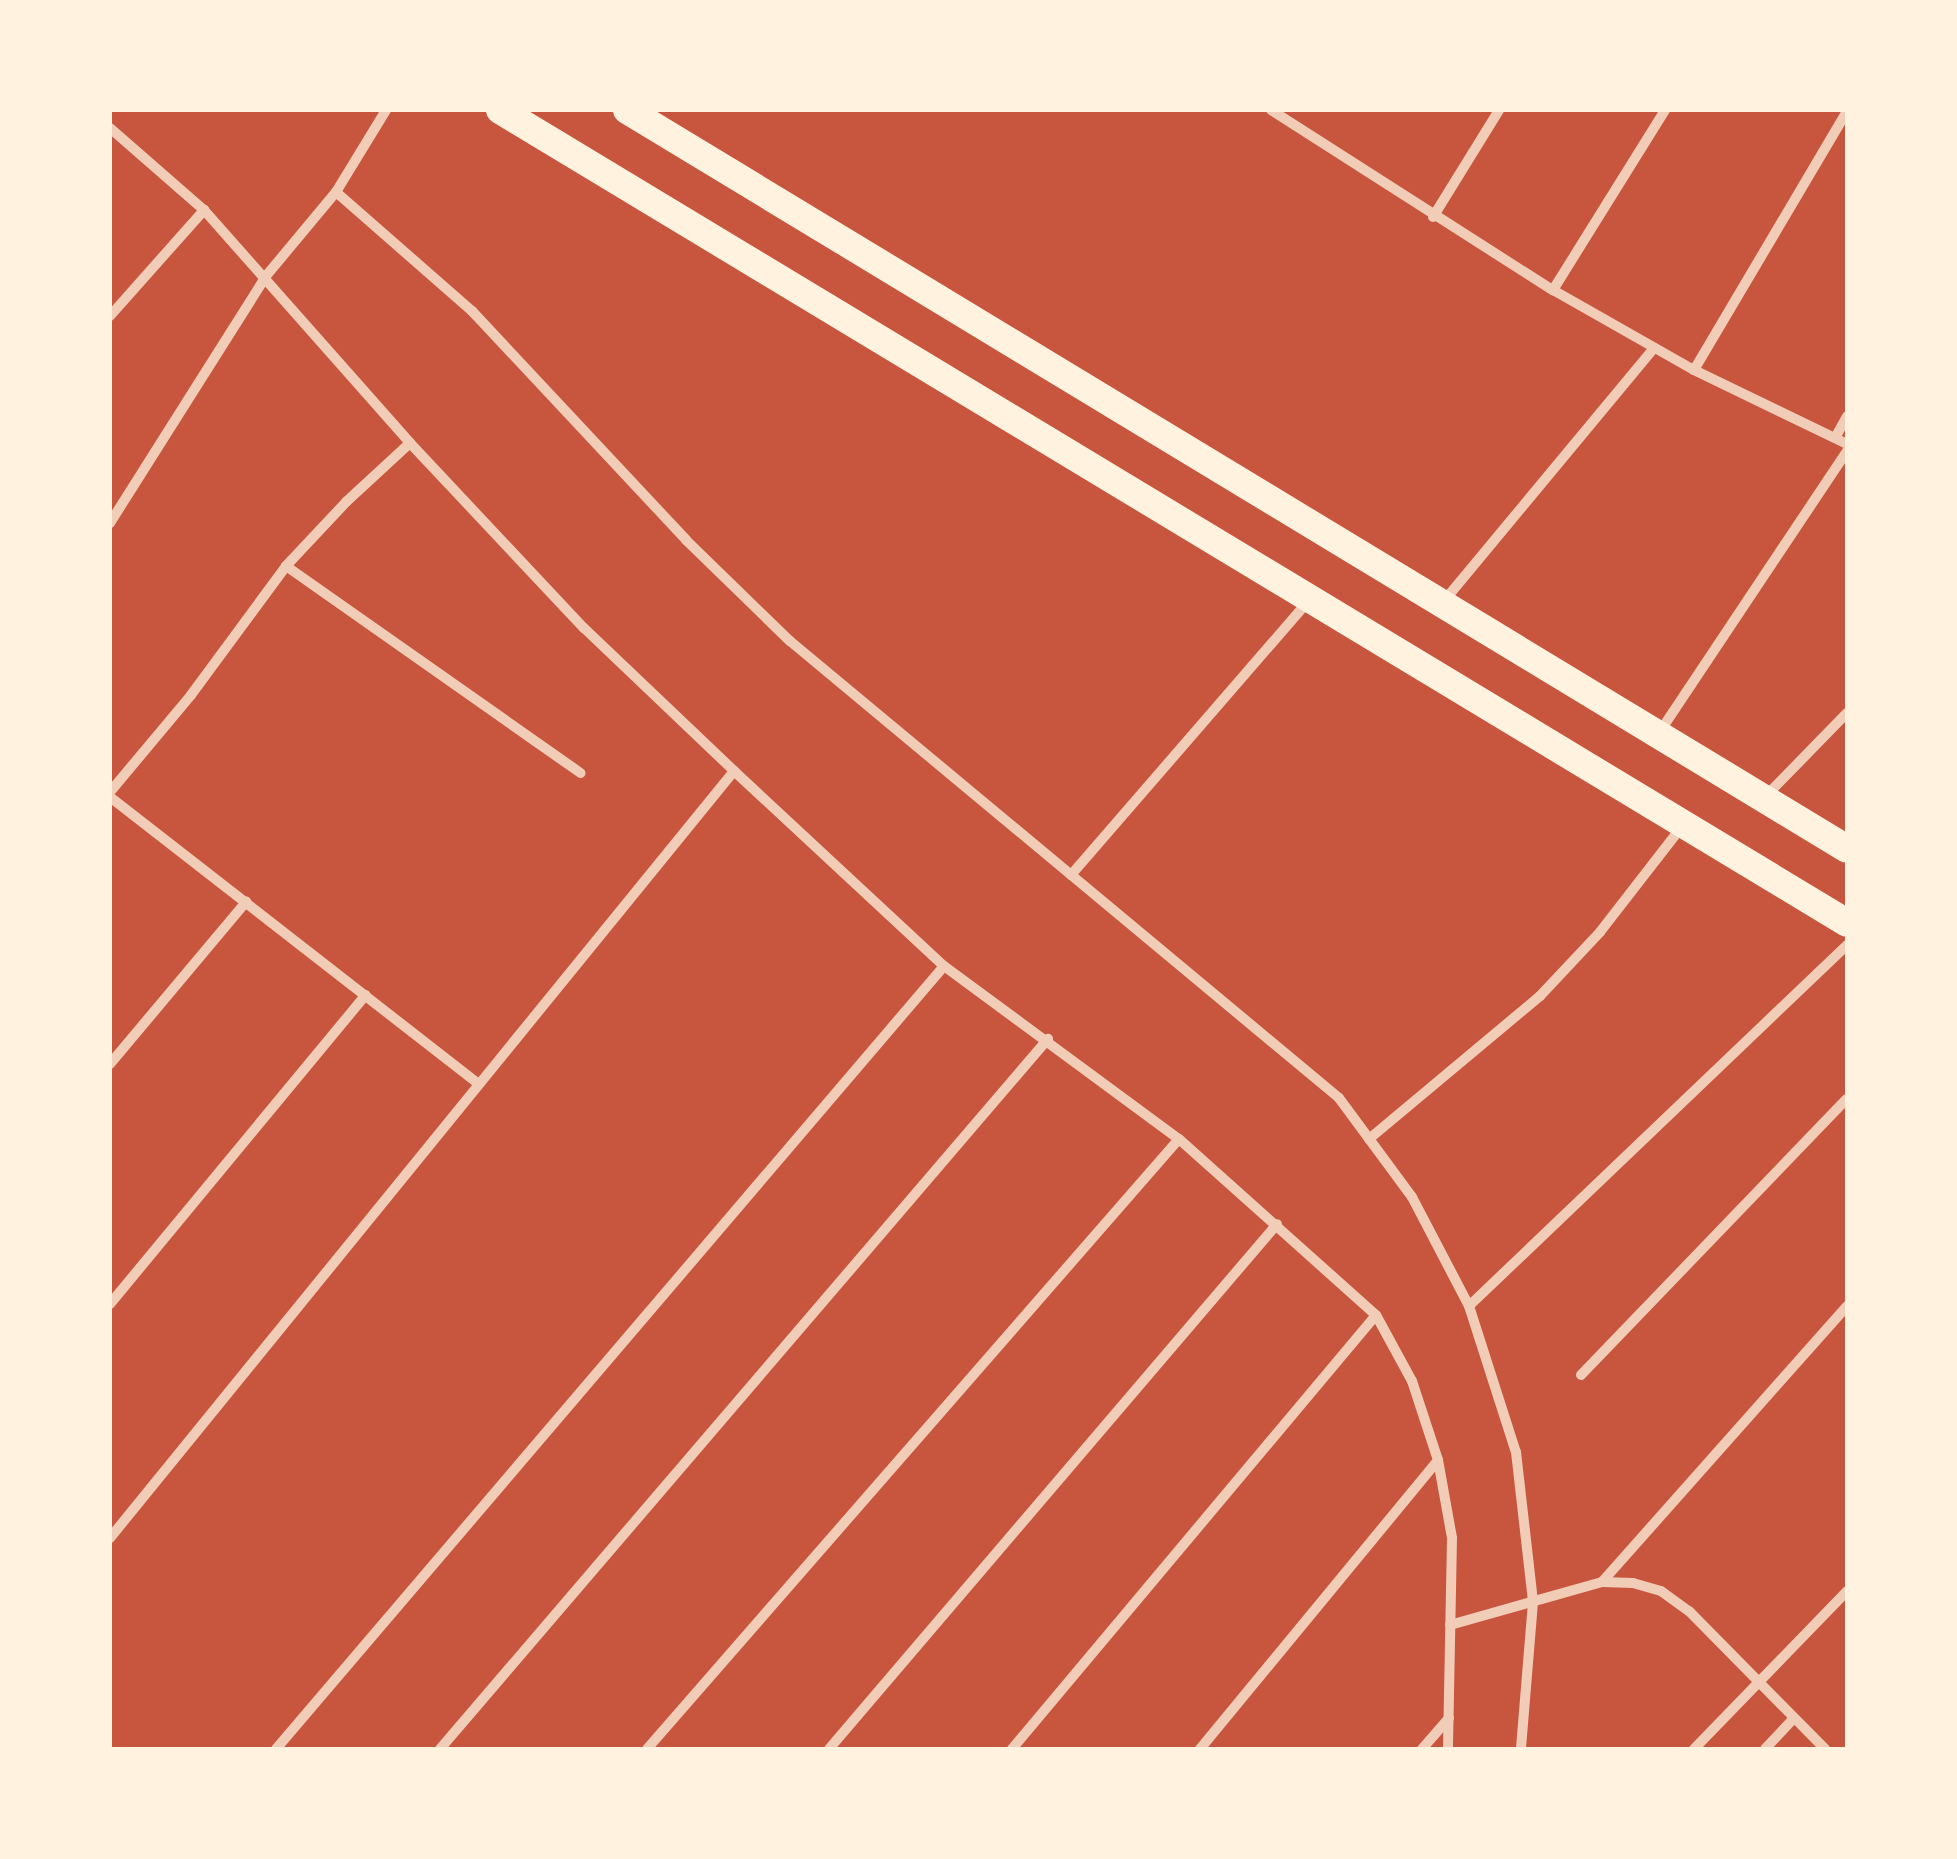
<!DOCTYPE html>
<html>
<head>
<meta charset="utf-8">
<style>
	body { margin:0 }
	#map { position:relative; width:1957px; height:1859px; overflow:hidden; background:#c8553d; font-family:"DM Sans",sans-serif }
	div>[style] { position:absolute }
	.minor>* { height:10px; margin:-5px; padding:0 5px; transform-origin:5px; border-radius:5px; background:#f1ccb7 }
	.trunk>* { height:28px; margin:-14px; padding:0 14px; transform-origin:14px; border-radius:14px; background:#fff3e0 }
	span { translate:-50% -50%; white-space:nowrap; text-align:center; line-height:1.15; -webkit-text-stroke:8px #fff3e0; paint-order:stroke }
	.frame { position:absolute; inset:0; border:112px solid #fff3e0; pointer-events:none }
</style>
</head>
<body>
<div id="map">
	<div class="minor">
		<div style="left:1271px;top:110px;width:335px;rotate:32.6deg"></div>
		<div style="left:1553px;top:290px;width:162px;rotate:29.6deg"></div>
		<div style="left:1694px;top:370px;width:170px;rotate:25.8deg"></div>
		<div style="left:110px;top:128px;width:125px;rotate:41.1deg"></div>
		<div style="left:204px;top:210px;width:311px;rotate:48.5deg"></div>
		<div style="left:410px;top:443px;width:254px;rotate:46.8deg"></div>
		<div style="left:584px;top:628px;width:207px;rotate:43.6deg"></div>
		<div style="left:734px;top:771px;width:287px;rotate:42.9deg"></div>
		<div style="left:944px;top:966px;width:292px;rotate:36.4deg"></div>
		<div style="left:1179px;top:1139px;width:264px;rotate:41.8deg"></div>
		<div style="left:1376px;top:1315px;width:75px;rotate:61.4deg"></div>
		<div style="left:1412px;top:1381px;width:83px;rotate:71.8deg"></div>
		<div style="left:1438px;top:1460px;width:79px;rotate:79.8deg"></div>
		<div style="left:1452px;top:1538px;width:211px;rotate:91.1deg"></div>
		<div style="left:336px;top:192px;width:181px;rotate:41.2deg"></div>
		<div style="left:472px;top:311px;width:313px;rotate:46.9deg"></div>
		<div style="left:686px;top:540px;width:145px;rotate:44.2deg"></div>
		<div style="left:790px;top:641px;width:714px;rotate:39.77deg"></div>
		<div style="left:1339px;top:1098px;width:123px;rotate:53.6deg"></div>
		<div style="left:1412px;top:1197px;width:123px;rotate:62.4deg"></div>
		<div style="left:1469px;top:1306px;width:153px;rotate:72.2deg"></div>
		<div style="left:1516px;top:1452px;width:151px;rotate:83.5deg"></div>
		<div style="left:1533px;top:1602px;width:147px;rotate:94.7deg"></div>
		<div style="left:1433px;top:217px;width:126px;rotate:-58.3deg"></div>
		<div style="left:1553px;top:290px;width:212px;rotate:-58.1deg"></div>
		<div style="left:110px;top:316px;width:142px;rotate:-48.4deg"></div>
		<div style="left:1694px;top:370px;width:301px;rotate:-59.4deg"></div>
		<div style="left:1835px;top:438px;width:25px;rotate:-61deg"></div>
		<div style="left:110px;top:523px;width:292px;rotate:-57.7deg"></div>
		<div style="left:266px;top:276px;width:109px;rotate:-50.2deg"></div>
		<div style="left:336px;top:192px;width:96px;rotate:-58.6deg"></div>
		<div style="left:286px;top:566px;width:360px;rotate:35.1deg"></div>
		<div style="left:1444px;top:601px;width:329px;rotate:-50.3deg"></div>
		<div style="left:1659px;top:733px;width:339px;rotate:-56.3deg"></div>
		<div style="left:110px;top:792px;width:126px;rotate:-50.1deg"></div>
		<div style="left:191px;top:695px;width:160px;rotate:-53.6deg"></div>
		<div style="left:286px;top:566px;width:88px;rotate:-46.8deg"></div>
		<div style="left:346px;top:502px;width:87px;rotate:-42.7deg"></div>
		<div style="left:110px;top:797px;width:467px;rotate:37.9deg"></div>
		<div style="left:1764px;top:798px;width:119px;rotate:-45.7deg"></div>
		<div style="left:1071px;top:875px;width:364px;rotate:-49.1deg"></div>
		<div style="left:110px;top:1064px;width:212px;rotate:-50deg"></div>
		<div style="left:1369px;top:1139px;width:223px;rotate:-39.9deg"></div>
		<div style="left:1540px;top:996px;width:88px;rotate:-46.8deg"></div>
		<div style="left:1600px;top:932px;width:135px;rotate:-52.2deg"></div>
		<div style="left:110px;top:1304px;width:401px;rotate:-50.4deg"></div>
		<div style="left:1469px;top:1306px;width:523px;rotate:-43.68deg"></div>
		<div style="left:1581px;top:1375px;width:383px;rotate:-46.1deg"></div>
		<div style="left:110px;top:1538px;width:989px;rotate:-50.87deg"></div>
		<div style="left:1602px;top:1582px;width:369px;rotate:-48.4deg"></div>
		<div style="left:1450px;top:1625px;width:158px;rotate:-15.8deg"></div>
		<div style="left:1602px;top:1582px;width:31px;rotate:2deg"></div>
		<div style="left:1633px;top:1583px;width:29px;rotate:16deg"></div>
		<div style="left:1661px;top:1591px;width:34px;rotate:36deg"></div>
		<div style="left:1689px;top:1611px;width:194px;rotate:45.4deg"></div>
		<div style="left:276px;top:1749px;width:1029px;rotate:-49.53deg"></div>
		<div style="left:440px;top:1749px;width:935px;rotate:-49.43deg"></div>
		<div style="left:647px;top:1749px;width:809px;rotate:-48.91deg"></div>
		<div style="left:829px;top:1749px;width:690px;rotate:-49.52deg"></div>
		<div style="left:1012px;top:1749px;width:566px;rotate:-50.01deg"></div>
		<div style="left:1200px;top:1749px;width:374px;rotate:-50.5deg"></div>
		<div style="left:1422px;top:1749px;width:41px;rotate:-48.9deg"></div>
		<div style="left:1694px;top:1749px;width:220px;rotate:-45.9deg"></div>
		<div style="left:1765px;top:1749px;width:42px;rotate:-46.9deg"></div>
	</div>
	<div class="trunk">
		<div style="left:500px;top:110px;width:1573px;rotate:31.11deg"></div>
		<div style="left:627px;top:110px;width:1426px;rotate:31.2deg"></div>
	</div>
	<div class="frame"></div>
</div>
</body>
</html>
